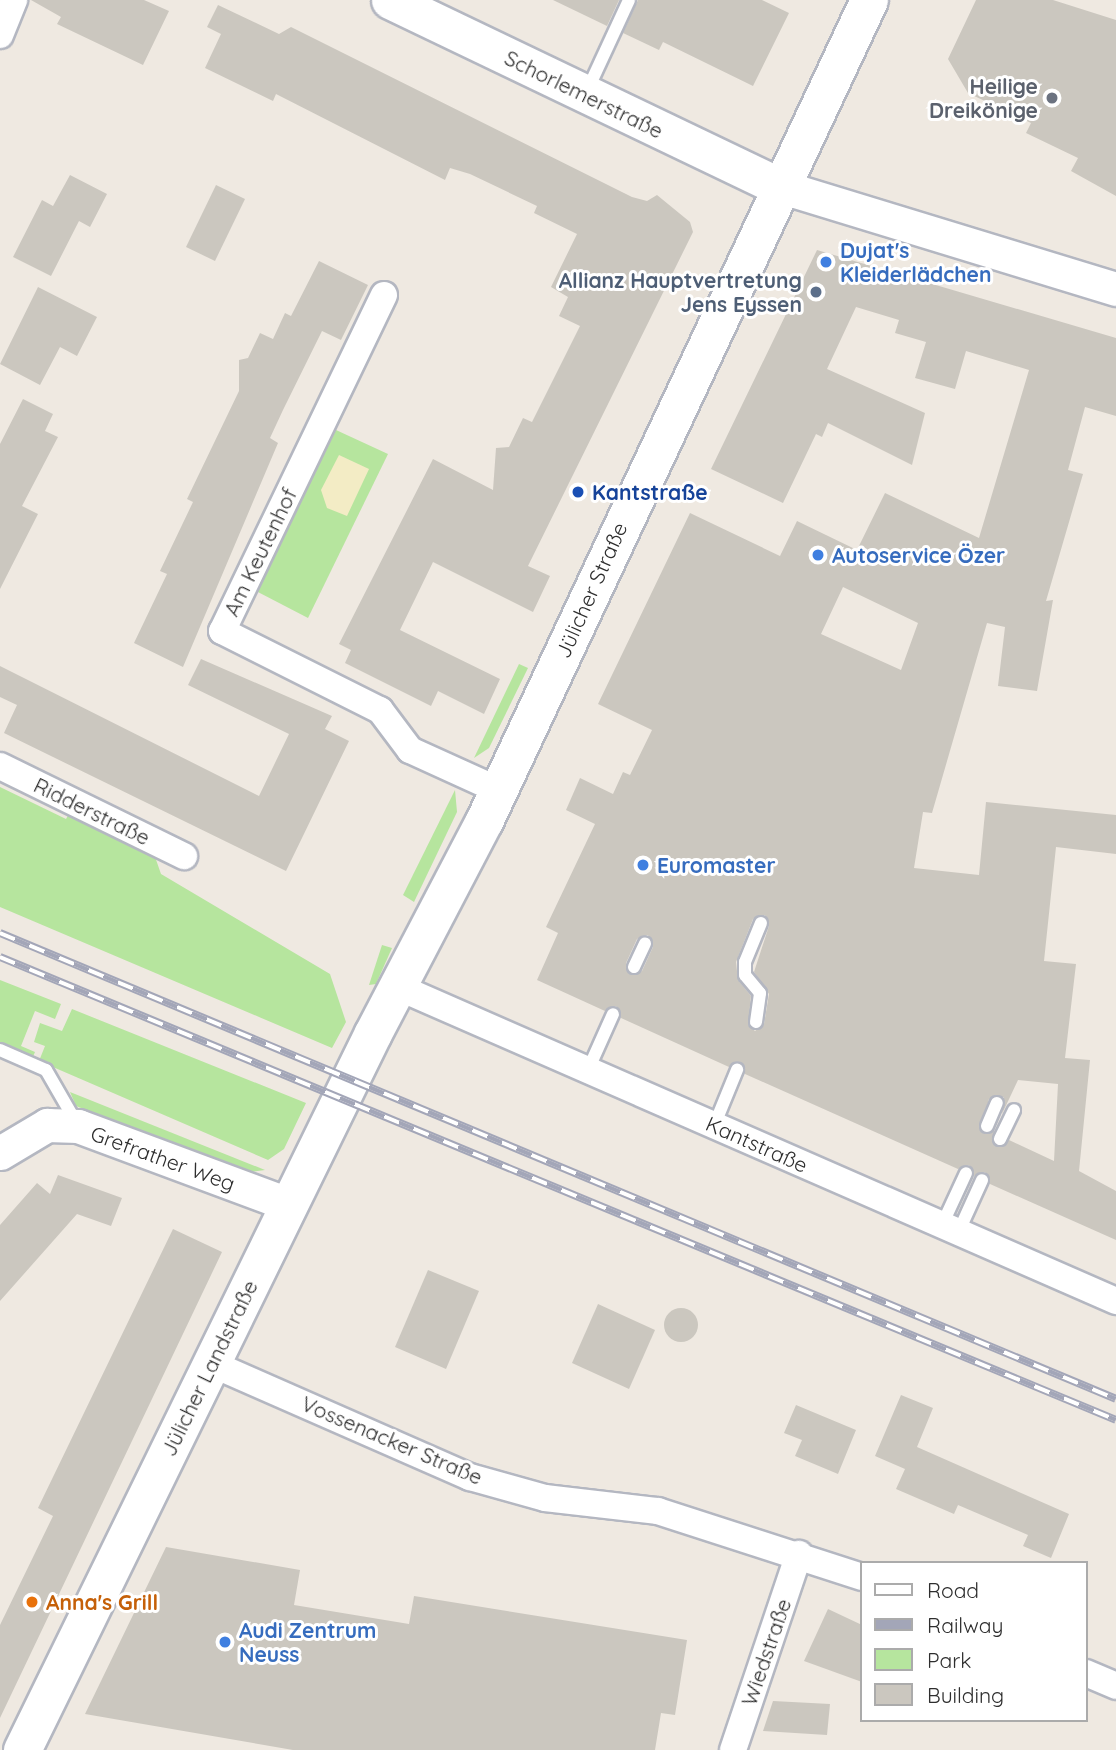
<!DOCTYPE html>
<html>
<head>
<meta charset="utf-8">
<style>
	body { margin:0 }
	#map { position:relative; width:1116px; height:1750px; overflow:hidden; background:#efe9e1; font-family:Quicksand,sans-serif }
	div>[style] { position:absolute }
	.green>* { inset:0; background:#b6e59e }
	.sand>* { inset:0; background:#f3ecc5 }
	.building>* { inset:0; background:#cbc7bf }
	.round { border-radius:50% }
	.roads { filter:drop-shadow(2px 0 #b4b7c1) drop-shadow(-2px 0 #b4b7c1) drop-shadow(0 2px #b4b7c1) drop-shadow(0 -2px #b4b7c1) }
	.service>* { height:12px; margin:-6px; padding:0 6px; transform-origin:6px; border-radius:6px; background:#fff }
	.minor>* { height:26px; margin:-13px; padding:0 13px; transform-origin:13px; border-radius:13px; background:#fff }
	.tertiary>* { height:33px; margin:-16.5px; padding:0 16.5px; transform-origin:16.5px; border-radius:16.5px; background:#fff }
	.secondary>* { height:37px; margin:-18.5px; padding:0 18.5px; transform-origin:18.5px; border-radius:18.5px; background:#fff }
	.rail>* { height:8px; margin-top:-4px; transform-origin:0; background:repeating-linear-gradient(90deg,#fff 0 16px,#a3a6b8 0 32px); box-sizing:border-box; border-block:2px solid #a3a6b8 }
	.dots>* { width:19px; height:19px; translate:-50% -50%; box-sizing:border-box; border:4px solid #fff; border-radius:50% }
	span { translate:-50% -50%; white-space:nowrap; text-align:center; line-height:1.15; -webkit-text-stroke:6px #fff; paint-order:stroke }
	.worship-label { font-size:21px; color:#5b616d; font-weight:700 }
	.right { translate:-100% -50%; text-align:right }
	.street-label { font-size:21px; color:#2e2e2e }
	.shop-label { font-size:21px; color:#366cbe; font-weight:700 }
	.left { translate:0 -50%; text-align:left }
	.service-label { font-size:21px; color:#4e5e75; font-weight:700 }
	.transit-label { font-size:21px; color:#164399; font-weight:700 }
	.food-label { font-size:21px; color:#c56008; font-weight:700 }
	.legend { position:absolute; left:860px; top:1561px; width:228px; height:161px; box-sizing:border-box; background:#fff; border:2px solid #ababab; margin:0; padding:9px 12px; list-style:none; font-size:21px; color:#2e2e2e }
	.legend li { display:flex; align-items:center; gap:14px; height:35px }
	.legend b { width:35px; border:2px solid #ababab }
</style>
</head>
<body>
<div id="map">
	<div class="green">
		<div style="clip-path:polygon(336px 430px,388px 454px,308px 618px,256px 591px)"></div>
		<div style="clip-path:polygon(519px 664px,528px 668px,489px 748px,474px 758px)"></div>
		<div style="clip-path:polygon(0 787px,66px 819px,71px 810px,153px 851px,161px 874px,330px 974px,346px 1022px,332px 1048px,0 907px)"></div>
		<div style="clip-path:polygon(455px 790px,457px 812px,414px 902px,403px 895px)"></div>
		<div style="clip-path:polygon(382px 945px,392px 948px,376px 984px,369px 985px)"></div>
		<div style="clip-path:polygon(0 980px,61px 1004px,55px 1019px,35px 1011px,21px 1046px,35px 1052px,32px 1059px,0 1045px)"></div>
		<div style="clip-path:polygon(72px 1009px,306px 1103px,284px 1149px,268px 1160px,39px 1061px,45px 1046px,34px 1042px,40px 1023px,62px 1031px)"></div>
		<div style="clip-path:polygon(70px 1092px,265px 1170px,243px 1173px,76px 1106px)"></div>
	</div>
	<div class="sand">
		<div style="clip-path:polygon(339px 455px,369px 469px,347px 516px,327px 508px,321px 490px)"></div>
	</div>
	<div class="building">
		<div style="clip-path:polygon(31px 0,144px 0,169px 11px,143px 65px,57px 24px,61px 17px)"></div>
		<div style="clip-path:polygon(553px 0,619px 0,607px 26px)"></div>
		<div style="clip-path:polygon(638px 0,762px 0,789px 13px,753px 86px,663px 42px,659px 50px,623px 33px)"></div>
		<div style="clip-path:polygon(976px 0,1053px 0,1116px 20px,1116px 196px,1071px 171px,1078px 158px,1026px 133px,1031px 123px,968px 93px,948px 59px)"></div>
		<div style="clip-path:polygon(218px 5px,279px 34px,291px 27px,632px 197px,647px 201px,657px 195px,690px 222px,693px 232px,528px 566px,550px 576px,533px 612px,433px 562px,400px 630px,500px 679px,484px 714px,438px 691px,431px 706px,345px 663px,351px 650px,339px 644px,433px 459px,493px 490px,496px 448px,509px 447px,523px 418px,532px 422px,580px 326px,559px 316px,568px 297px,551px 287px,577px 234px,534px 213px,537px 206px,470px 174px,450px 168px,445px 180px,276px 94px,273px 101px,205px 68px,221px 34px,207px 27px)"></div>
		<div style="clip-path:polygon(70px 175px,107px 194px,90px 227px,79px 221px,51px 276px,13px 257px,42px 200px,53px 206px)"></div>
		<div style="clip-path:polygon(216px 185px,245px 199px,215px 261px,186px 247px)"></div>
		<div style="clip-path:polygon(evenodd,817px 250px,1116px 338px,1116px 416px,1085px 407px,1068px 470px,1083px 474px,1046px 601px,1053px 600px,1037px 691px,998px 686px,1005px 627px,987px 623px,932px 813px,923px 812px,914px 868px,979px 875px,986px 802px,1116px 815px,1116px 854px,1056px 847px,1044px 961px,1076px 964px,1065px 1058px,1090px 1060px,1079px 1171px,1116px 1191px,1116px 1240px,990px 1184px,985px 1172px,974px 1176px,969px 1165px,958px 1169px,745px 1074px,741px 1062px,729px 1067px,621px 1018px,616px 1006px,605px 1011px,537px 980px,558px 933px,546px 927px,595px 824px,566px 810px,580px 778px,613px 794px,623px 772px,630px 775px,652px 730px,598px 704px,690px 513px,780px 556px,797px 521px,857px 550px,885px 493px,979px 538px,1029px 370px,966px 351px,955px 389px,915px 378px,926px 342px,895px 333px,899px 320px,856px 307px,827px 369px,925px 413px,912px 465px,828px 423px,822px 437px,816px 434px,783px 503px,711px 469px,817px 250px,843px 587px,918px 623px,901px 670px,821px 634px,843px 587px,817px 250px,765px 915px,769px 926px,754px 972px,769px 994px,764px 1024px,755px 1031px,748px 1025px,751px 996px,738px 980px,736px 962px,753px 919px,765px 915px,817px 250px,648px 935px,653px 947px,642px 971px,631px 975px,626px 963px,637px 939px,648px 935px,817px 250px,1018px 1080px,1058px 1084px,1054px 1161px,1009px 1140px,997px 1147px,994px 1131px,980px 1131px,989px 1099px,1004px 1097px,1002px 1114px,1018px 1080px)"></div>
		<div style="clip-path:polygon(319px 261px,368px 285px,341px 340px,322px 331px,283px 410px,270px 438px,278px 443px,183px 667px,134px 643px,167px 574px,160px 571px,193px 502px,187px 499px,239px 391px,239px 360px,248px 358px,260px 333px,273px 339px,285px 313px,291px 316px)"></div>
		<div style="clip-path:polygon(38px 287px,97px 317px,77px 356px,60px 347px,40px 385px,0 364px)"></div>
		<div style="clip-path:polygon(23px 399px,53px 414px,45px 431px,58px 437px,22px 506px,38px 514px,0 589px,0 444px)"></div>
		<div style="clip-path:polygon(201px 659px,332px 716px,325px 729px,349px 741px,286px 871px,4px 733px,17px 705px,0 697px,0 666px,259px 796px,289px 734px,188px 685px)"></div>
		<div style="clip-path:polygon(58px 1175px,122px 1198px,111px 1226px,77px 1214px,0 1301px,0 1225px,37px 1183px,50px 1194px)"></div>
		<div style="clip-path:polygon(173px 1229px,222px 1252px,0 1718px,0 1625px,53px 1516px,38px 1508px)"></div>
		<div style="clip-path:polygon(428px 1270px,479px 1291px,446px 1369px,395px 1347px)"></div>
		<div style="clip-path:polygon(598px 1304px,655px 1330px,629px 1389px,572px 1363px)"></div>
		<div class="round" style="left:664px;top:1308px;width:34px;height:34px"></div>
		<div style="clip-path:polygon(901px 1395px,933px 1408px,917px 1447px,1069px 1514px,1051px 1558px,1023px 1546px,1028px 1535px,958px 1505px,954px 1514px,896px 1489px,905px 1469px,875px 1456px)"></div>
		<div style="clip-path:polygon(796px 1405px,856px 1430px,838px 1474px,795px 1456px,802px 1440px,784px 1433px)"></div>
		<div style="clip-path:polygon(166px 1547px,300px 1570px,294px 1605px,409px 1624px,414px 1596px,687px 1640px,675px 1715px,661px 1713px,655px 1750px,293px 1750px,85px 1714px)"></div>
		<div style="clip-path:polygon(828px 1609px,862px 1625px,862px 1682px,804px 1661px)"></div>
		<div style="clip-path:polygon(773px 1701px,830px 1704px,827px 1735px,763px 1731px)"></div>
	</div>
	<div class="roads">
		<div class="service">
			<div style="left:587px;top:91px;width:100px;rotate:-65.2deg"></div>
			<div style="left:634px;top:967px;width:26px;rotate:-65deg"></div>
			<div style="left:756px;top:1022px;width:29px;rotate:-82deg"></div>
			<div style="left:760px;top:993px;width:23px;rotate:-130deg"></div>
			<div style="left:745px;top:975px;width:13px;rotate:-90deg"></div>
			<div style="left:745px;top:962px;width:42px;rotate:-67.7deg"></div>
			<div style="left:0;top:1050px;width:50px;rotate:23.5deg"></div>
			<div style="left:46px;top:1070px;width:60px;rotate:60deg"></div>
			<div style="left:588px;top:1070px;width:61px;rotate:-65.9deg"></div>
			<div style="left:714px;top:1126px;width:61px;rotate:-67.7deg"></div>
			<div style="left:987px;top:1126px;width:25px;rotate:-67deg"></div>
			<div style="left:1000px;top:1139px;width:32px;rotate:-64deg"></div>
			<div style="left:942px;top:1225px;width:57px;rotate:-65.2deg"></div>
			<div style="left:958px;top:1233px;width:58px;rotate:-65.6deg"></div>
		</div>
		<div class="minor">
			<div style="left:0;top:35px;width:38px;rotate:-68deg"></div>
			<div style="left:384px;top:295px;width:373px;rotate:115.7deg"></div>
			<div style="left:222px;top:631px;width:177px;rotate:26.6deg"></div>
			<div style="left:380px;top:710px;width:50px;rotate:53.1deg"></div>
			<div style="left:410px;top:750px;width:97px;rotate:24.4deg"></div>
			<div style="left:0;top:766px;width:205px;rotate:26.1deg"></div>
			<div style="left:398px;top:987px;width:784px;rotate:23.62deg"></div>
			<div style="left:210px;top:1363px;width:284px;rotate:23.7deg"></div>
			<div style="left:470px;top:1477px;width:78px;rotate:15.6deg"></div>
			<div style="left:545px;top:1498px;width:114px;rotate:6.6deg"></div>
			<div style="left:658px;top:1511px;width:214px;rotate:17.9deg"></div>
			<div style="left:1086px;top:1673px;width:33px;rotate:23deg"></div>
			<div style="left:733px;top:1750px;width:207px;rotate:-71.4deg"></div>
		</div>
		<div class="tertiary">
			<div style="left:779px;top:186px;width:352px;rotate:17deg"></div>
			<div style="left:0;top:1153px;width:55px;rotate:-30.8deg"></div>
			<div style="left:47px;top:1125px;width:31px;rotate:2deg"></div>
			<div style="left:78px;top:1126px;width:226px;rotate:20.4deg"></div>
		</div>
		<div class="secondary">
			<div style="left:390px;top:0;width:431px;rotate:25.6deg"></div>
			<div style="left:22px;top:1750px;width:798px;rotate:-63.92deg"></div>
			<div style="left:373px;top:1033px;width:239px;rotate:-62.4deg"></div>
			<div style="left:484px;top:821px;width:907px;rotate:-64.88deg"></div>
		</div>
	</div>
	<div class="rail">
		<div style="left:0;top:933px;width:1209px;rotate:22.66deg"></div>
		<div style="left:0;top:957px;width:1208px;rotate:22.53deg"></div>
	</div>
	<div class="dots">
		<div style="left:1052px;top:98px;background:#6b7280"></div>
		<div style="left:826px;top:262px;background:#3f7fe0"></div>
		<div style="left:816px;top:292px;background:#5c6f8a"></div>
		<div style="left:578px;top:492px;background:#1a4fb4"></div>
		<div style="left:818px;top:555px;background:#3f7fe0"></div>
		<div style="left:643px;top:865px;background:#3f7fe0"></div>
		<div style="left:32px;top:1602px;background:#e8710a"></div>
		<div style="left:225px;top:1642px;background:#3f7fe0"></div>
	</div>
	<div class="worship-label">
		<span class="right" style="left:1038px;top:98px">Heilige<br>Dreikönige</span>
	</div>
	<div class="street-label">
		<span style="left:584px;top:94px;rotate:26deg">Schorlemerstraße</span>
		<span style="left:260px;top:552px;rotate:-64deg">Am Keutenhof</span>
		<span style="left:591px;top:590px;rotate:-66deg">Jülicher Straße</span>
		<span style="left:92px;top:811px;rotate:26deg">Ridderstraße</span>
		<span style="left:757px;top:1144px;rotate:24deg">Kantstraße</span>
		<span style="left:163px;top:1158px;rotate:20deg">Grefrather Weg</span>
		<span style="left:209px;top:1368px;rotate:-64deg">Jülicher Landstraße</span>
		<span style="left:392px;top:1440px;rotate:23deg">Vossenacker Straße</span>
		<span style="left:766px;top:1652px;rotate:-71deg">Wiedstraße</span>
	</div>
	<div class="shop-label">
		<span class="left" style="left:840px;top:262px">Dujat's<br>Kleiderlädchen</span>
		<span class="left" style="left:832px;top:555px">Autoservice Özer</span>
		<span class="left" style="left:657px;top:865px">Euromaster</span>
		<span class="left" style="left:239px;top:1642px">Audi Zentrum<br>Neuss</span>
	</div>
	<div class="service-label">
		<span class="right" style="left:802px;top:292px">Allianz Hauptvertretung<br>Jens Eyssen</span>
	</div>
	<div class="transit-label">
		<span class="left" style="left:592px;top:492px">Kantstraße</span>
	</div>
	<div class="food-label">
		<span class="left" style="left:46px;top:1602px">Anna's Grill</span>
	</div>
	<ul class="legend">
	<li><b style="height:9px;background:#fff"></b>Road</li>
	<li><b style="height:9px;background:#a3a6b8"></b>Railway</li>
	<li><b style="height:19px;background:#b6e59e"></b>Park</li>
	<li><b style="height:19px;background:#cbc7bf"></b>Building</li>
	</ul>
</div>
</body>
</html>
